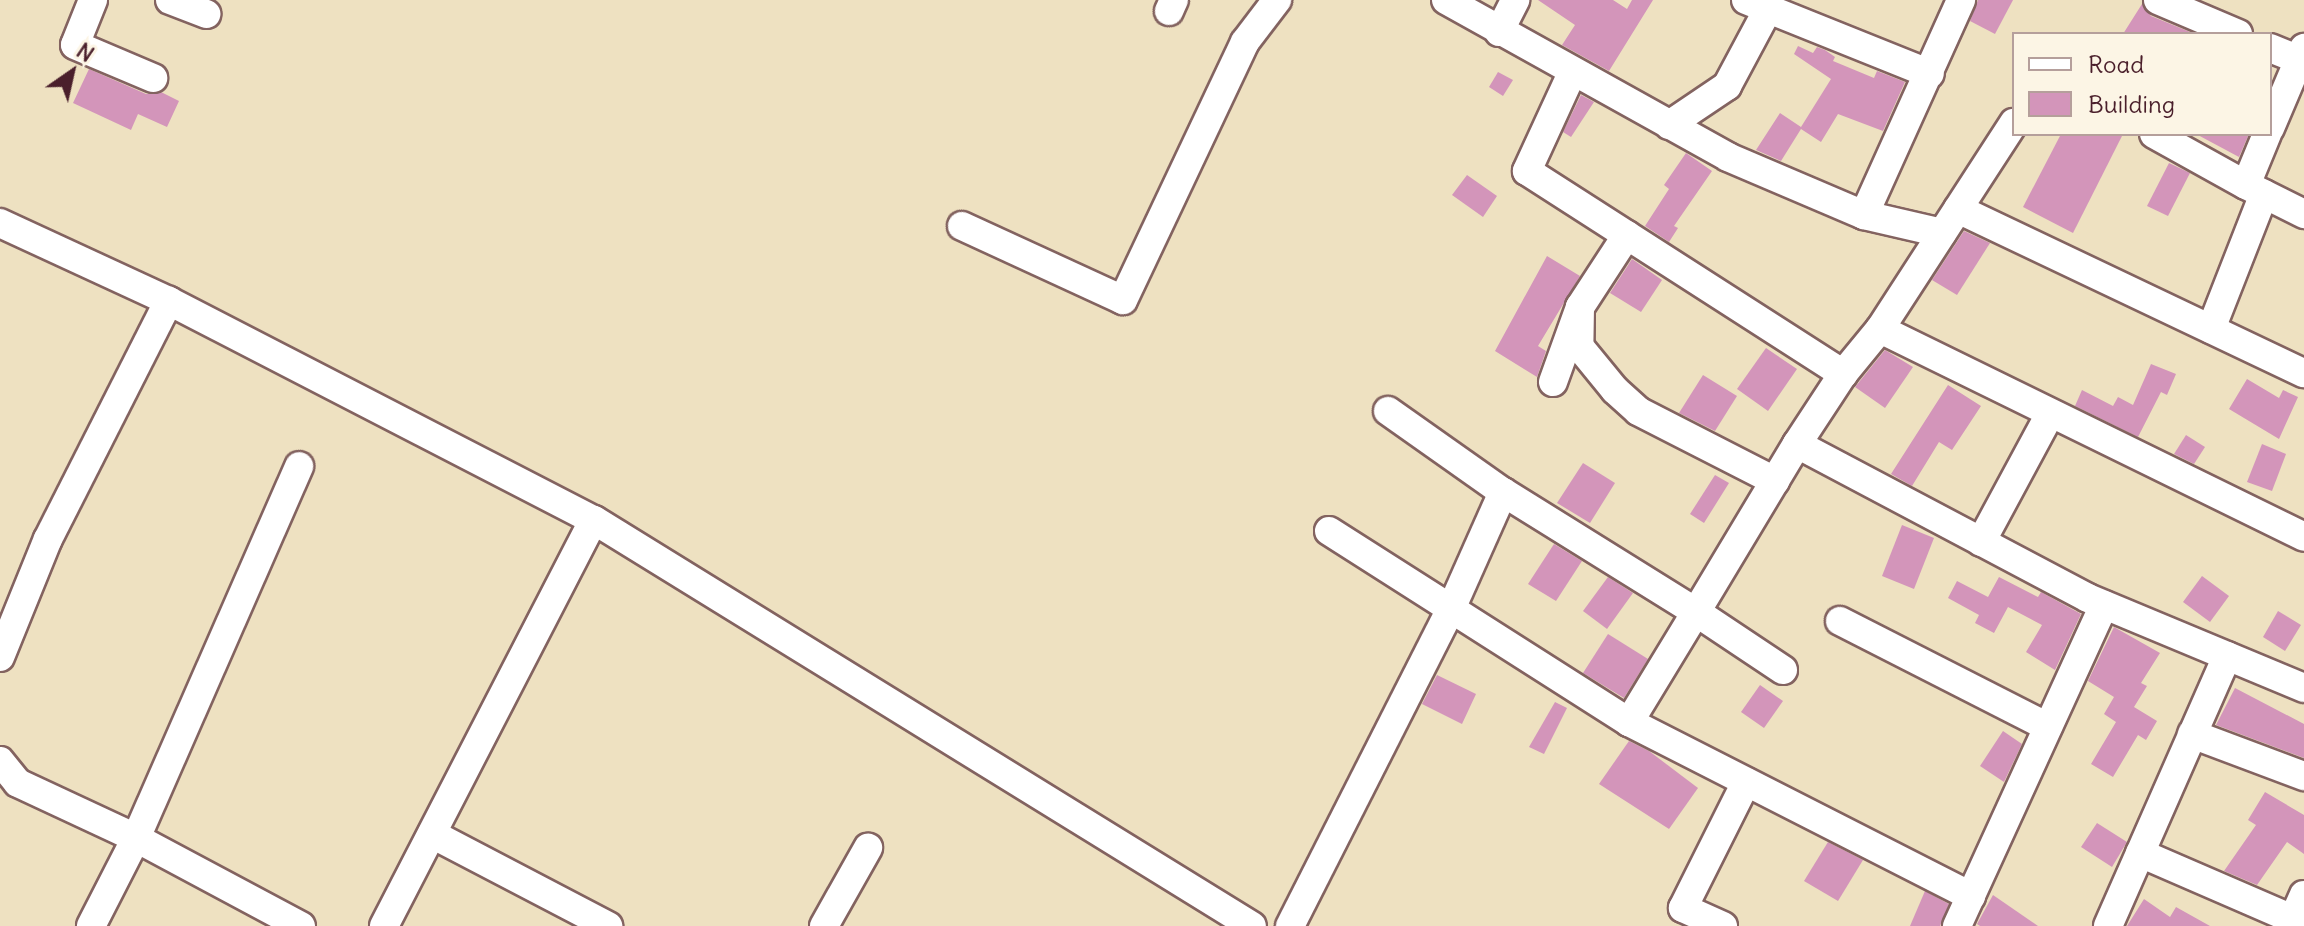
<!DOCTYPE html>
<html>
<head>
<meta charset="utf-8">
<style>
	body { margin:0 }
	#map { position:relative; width:2304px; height:926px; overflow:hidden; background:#eee1c1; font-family:Delius,sans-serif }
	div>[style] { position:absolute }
	.building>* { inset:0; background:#d395ba }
	.roads { filter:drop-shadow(2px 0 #836360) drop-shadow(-2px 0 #836360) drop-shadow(0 2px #836360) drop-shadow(0 -2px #836360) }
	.minor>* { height:28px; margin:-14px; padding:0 14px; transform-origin:14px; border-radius:14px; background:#fff }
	span { translate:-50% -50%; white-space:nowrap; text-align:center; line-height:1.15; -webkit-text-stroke:7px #fcf5e5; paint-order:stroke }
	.legend { position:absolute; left:2012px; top:32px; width:260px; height:104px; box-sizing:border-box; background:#fcf5e5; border:2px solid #b59f9b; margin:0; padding:10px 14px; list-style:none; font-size:24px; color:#4a1f2b }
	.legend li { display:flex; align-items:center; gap:16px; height:40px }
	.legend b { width:40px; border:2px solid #b59f9b }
	.north { position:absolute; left:32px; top:32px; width:80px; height:80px; -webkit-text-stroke:6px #fcf5e5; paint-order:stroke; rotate:34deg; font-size:22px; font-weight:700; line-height:32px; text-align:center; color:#4a1f2b }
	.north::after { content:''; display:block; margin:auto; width:28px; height:36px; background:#4a1f2b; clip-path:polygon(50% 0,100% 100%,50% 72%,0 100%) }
</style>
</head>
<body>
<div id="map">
	<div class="building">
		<div style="clip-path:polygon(1538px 0,1613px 0,1627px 9px,1632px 0,1653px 0,1609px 71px,1562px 45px,1575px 25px)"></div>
		<div style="clip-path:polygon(1978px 0,2013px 0,1995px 34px,1970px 21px)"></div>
		<div style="clip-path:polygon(2142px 4px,2151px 16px,2195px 34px,2123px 34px)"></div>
		<div style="clip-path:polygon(1798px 46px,1813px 53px,1817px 47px,1825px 50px,1835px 57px,1833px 61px,1874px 78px,1877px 71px,1905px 82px,1883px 131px,1838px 114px,1821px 142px,1801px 129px,1781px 161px,1756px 150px,1780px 113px,1801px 127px,1831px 79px,1794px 54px)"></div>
		<div style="clip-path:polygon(89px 69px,146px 94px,161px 92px,179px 101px,167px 127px,138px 114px,131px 130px,73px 103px)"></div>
		<div style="clip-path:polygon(1498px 72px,1513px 80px,1503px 96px,1489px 87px)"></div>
		<div style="clip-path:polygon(1581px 95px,1594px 102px,1571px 137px,1563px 132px)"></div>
		<div style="clip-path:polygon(2061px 134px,2123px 134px,2073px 233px,2023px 207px)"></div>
		<div style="clip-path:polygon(2196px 134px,2249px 134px,2239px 157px)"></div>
		<div style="clip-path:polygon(1686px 153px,1712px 171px,1674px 226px,1678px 228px,1669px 242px,1645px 226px,1669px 189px,1664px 185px)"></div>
		<div style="clip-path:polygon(2169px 163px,2190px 173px,2168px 216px,2147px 206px)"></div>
		<div style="clip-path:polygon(1467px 175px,1497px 196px,1483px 217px,1452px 195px)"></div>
		<div style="clip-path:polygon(1964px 231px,1990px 243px,1957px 295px,1932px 280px)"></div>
		<div style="clip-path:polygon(1547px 256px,1580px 276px,1538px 346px,1546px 351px,1537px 377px,1495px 351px)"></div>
		<div style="clip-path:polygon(1632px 259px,1662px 280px,1641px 312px,1610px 293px)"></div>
		<div style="clip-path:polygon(1766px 348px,1797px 369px,1768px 411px,1737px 389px)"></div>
		<div style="clip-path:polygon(1885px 350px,1913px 367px,1885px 408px,1855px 387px)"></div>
		<div style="clip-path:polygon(2151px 364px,2176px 374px,2167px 395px,2161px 392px,2138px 437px,2075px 406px,2082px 390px,2113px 406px,2118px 397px,2133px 405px)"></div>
		<div style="clip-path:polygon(1703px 375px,1737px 396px,1715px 431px,1679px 413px)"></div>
		<div style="clip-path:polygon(2247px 379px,2279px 398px,2283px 390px,2298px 397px,2279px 439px,2229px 409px)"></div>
		<div style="clip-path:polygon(1948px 385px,1981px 406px,1952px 450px,1939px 442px,1912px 486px,1891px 474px)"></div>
		<div style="clip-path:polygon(2186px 435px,2205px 447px,2194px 464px,2174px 454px)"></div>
		<div style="clip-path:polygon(2262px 444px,2286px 454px,2272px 491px,2247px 482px)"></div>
		<div style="clip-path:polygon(1583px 463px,1615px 483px,1590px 523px,1557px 503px)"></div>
		<div style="clip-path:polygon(1715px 475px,1729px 483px,1704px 523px,1690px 514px)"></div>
		<div style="clip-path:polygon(1902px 525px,1934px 538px,1914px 589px,1882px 576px)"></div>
		<div style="clip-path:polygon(1554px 544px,1582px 561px,1556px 601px,1528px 584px)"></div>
		<div style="clip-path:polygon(2202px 576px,2229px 596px,2210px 622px,2183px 602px)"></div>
		<div style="clip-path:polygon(1608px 577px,1633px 593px,1607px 629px,1583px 611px)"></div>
		<div style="clip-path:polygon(1999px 577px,2038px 597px,2041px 592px,2081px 614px,2055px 670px,2026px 652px,2042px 625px,2008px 607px,1994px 633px,1975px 623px,1979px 615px,1948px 598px,1957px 581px,1988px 597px)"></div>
		<div style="clip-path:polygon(2278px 611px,2301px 625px,2285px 651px,2263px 637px)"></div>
		<div style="clip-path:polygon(2114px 627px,2160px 653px,2141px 683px,2147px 686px,2134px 707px,2157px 721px,2146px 740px,2138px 735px,2113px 777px,2091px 764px,2116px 722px,2104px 714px,2114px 697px,2088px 681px)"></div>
		<div style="clip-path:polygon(1608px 634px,1648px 659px,1624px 698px,1583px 673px)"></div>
		<div style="clip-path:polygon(1437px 675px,1476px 694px,1462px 724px,1422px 704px)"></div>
		<div style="clip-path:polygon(1760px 685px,1783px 701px,1764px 728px,1741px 712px)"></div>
		<div style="clip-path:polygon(2235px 688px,2304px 724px,2304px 758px,2216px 725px)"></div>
		<div style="clip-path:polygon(1555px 702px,1567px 708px,1544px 754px,1529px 747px)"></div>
		<div style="clip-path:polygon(2003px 731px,2022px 744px,2004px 782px,1980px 766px)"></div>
		<div style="clip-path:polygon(1629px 741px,1649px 751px,1698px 788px,1669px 829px,1599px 784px)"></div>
		<div style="clip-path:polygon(2265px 792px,2304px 815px,2304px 854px,2287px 842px,2257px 885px,2224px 871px,2256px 825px,2248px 820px)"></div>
		<div style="clip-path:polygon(2097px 823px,2127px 842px,2112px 867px,2081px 847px)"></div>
		<div style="clip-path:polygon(1828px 842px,1863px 860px,1838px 901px,1804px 881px)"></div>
		<div style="clip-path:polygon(1925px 891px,1949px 904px,1940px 926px,1910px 926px)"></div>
		<div style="clip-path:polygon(1993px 895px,2038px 926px,1980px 926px,1977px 924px)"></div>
		<div style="clip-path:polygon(2144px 899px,2170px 917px,2176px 907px,2210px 926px,2127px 926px)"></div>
	</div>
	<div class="roads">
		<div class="minor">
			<div style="left:93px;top:0;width:48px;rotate:111.8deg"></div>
			<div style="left:75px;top:45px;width:85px;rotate:22.9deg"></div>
			<div style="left:170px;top:0;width:39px;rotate:21deg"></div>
			<div style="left:1446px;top:0;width:323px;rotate:29.1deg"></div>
			<div style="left:1728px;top:157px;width:148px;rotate:23.1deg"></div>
			<div style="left:1864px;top:215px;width:236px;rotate:-65.7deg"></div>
			<div style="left:1746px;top:0;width:198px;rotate:21.9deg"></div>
			<div style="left:2158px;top:0;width:87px;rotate:23deg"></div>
			<div style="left:1169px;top:11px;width:12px;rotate:-66deg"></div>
			<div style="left:1499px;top:32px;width:36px;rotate:-63deg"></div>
			<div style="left:2270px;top:48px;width:37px;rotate:22deg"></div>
			<div style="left:1572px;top:73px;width:108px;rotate:114.7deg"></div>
			<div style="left:1527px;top:171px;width:376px;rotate:32.7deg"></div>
			<div style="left:1669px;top:125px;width:70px;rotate:-33.9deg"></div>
			<div style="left:1727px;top:86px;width:85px;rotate:-61.9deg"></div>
			<div style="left:2270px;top:128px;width:87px;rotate:-67deg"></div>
			<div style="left:2154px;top:134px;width:105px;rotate:29deg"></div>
			<div style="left:2267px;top:134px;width:55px;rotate:112.4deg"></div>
			<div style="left:2246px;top:185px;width:65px;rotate:26.6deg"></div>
			<div style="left:1958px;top:209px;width:383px;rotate:25.4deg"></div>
			<div style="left:1864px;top:215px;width:80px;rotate:13deg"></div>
			<div style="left:0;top:223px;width:186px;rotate:24.8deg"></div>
			<div style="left:169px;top:301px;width:478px;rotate:27.3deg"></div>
			<div style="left:594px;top:520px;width:773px;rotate:31.68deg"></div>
			<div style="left:962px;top:226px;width:177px;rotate:24.7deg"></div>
			<div style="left:1123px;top:300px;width:285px;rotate:-64.7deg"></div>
			<div style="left:1245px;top:42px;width:53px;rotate:-52.7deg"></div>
			<div style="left:1580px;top:307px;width:39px;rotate:91deg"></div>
			<div style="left:1579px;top:346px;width:57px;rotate:50.7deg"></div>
			<div style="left:1615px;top:390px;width:31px;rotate:42deg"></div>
			<div style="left:1638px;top:411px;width:154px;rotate:27.1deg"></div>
			<div style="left:1880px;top:329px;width:246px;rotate:-57deg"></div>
			<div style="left:2211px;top:329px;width:145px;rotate:-68.6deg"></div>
			<div style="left:1553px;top:382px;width:80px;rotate:-70.2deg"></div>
			<div style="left:1580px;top:307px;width:86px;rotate:-56.9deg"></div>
			<div style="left:1388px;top:411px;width:141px;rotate:35.2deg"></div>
			<div style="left:1503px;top:492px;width:227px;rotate:31.9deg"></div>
			<div style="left:1696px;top:612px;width:129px;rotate:121.3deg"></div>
			<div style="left:1797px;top:444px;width:329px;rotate:27.9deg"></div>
			<div style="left:2088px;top:598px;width:234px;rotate:22.6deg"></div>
			<div style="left:1329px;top:531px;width:356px;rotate:32.5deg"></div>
			<div style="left:1629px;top:722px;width:384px;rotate:27deg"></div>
			<div style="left:1981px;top:542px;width:145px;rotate:-61.7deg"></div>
			<div style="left:1840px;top:621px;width:233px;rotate:27deg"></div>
			<div style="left:0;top:657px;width:127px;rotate:-67.9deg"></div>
			<div style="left:48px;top:539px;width:267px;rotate:-63.1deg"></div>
			<div style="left:1783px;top:670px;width:105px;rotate:-146.3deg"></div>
			<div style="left:1696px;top:612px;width:196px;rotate:-59deg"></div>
			<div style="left:1797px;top:444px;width:84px;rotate:-56.7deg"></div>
			<div style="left:1843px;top:374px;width:58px;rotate:-50.6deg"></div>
			<div style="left:1880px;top:329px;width:472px;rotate:26.1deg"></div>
			<div style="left:2192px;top:734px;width:120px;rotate:20.6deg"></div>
			<div style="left:0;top:761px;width:28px;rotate:51deg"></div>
			<div style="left:18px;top:783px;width:130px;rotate:25deg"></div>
			<div style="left:136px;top:838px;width:187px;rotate:28.1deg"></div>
			<div style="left:432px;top:834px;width:199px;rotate:27.6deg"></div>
			<div style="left:2140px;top:853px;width:179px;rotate:23.4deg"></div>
			<div style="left:91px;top:926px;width:99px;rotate:-62.9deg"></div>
			<div style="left:136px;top:838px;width:406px;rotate:-66.3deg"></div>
			<div style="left:384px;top:926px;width:457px;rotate:-62.7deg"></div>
			<div style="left:824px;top:926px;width:90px;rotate:-60.6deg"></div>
			<div style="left:1290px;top:926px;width:356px;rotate:-63.1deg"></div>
			<div style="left:1451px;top:609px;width:128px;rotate:-66deg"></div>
			<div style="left:1723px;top:926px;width:44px;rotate:-155.8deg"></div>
			<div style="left:1683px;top:908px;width:141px;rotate:-63.4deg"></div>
			<div style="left:1957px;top:926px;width:353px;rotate:-65.4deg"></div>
			<div style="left:2108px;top:926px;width:295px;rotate:-66.2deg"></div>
			<div style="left:2290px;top:926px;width:34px;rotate:-66deg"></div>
		</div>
	</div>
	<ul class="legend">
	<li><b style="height:10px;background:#fff"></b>Road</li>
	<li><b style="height:22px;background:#d395ba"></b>Building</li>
	</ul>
	<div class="north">N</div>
</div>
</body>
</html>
